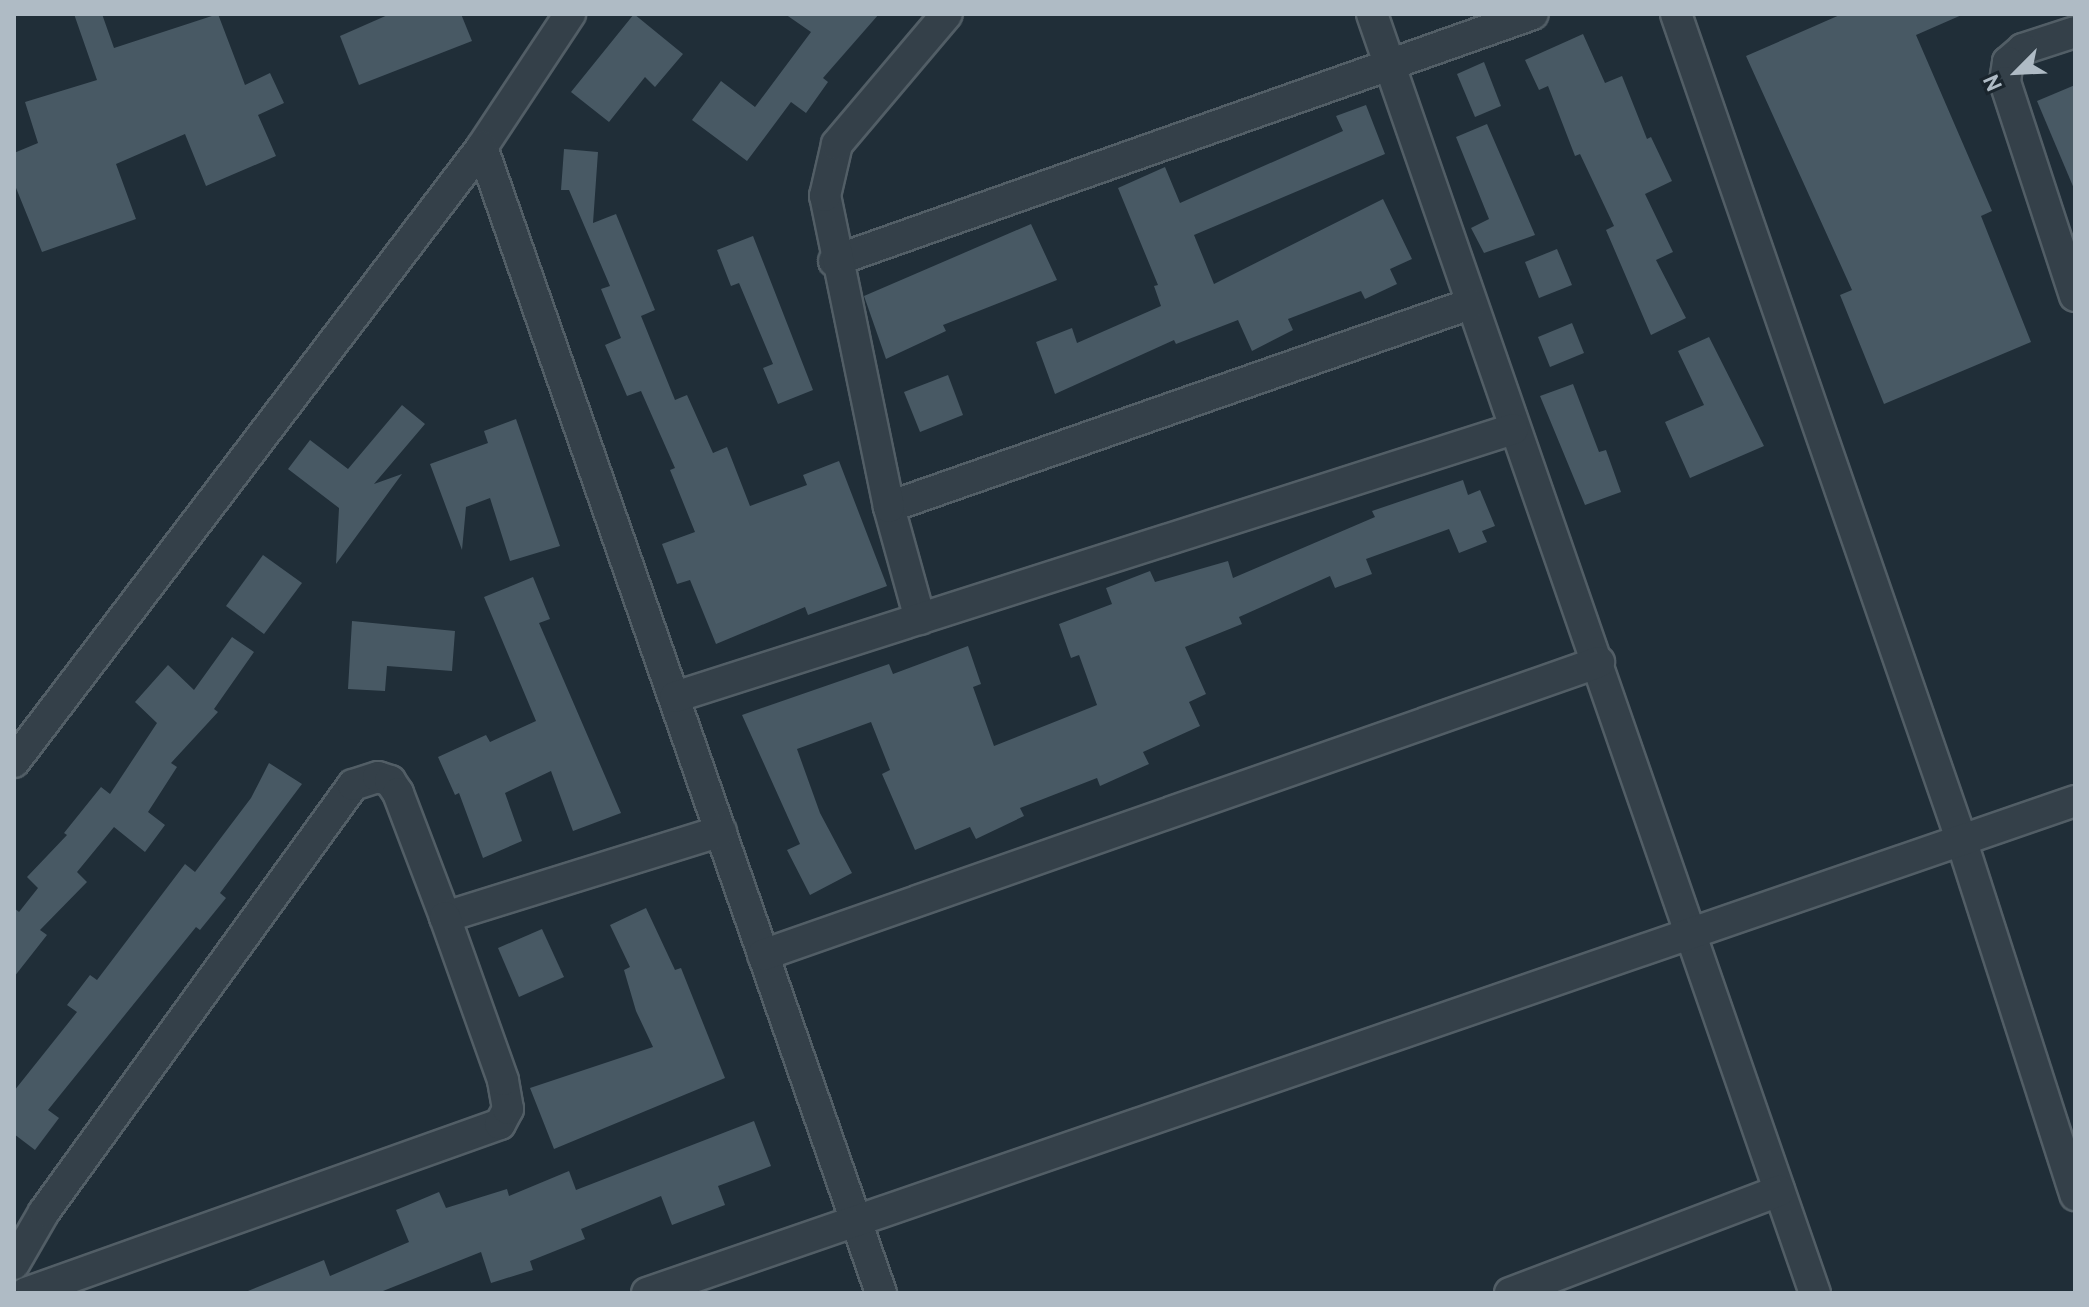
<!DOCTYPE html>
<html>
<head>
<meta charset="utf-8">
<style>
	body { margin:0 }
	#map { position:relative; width:2089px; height:1307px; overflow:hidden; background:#202e38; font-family:Overpass,sans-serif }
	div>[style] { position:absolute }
	.building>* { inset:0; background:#485964 }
	.roads { filter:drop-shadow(2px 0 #525e66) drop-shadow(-2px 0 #525e66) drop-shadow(0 2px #525e66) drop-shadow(0 -2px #525e66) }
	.minor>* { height:30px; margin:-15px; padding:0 15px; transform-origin:15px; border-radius:15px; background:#344049 }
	span { translate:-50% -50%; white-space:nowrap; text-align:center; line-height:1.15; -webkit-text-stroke:8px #1a252d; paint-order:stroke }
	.frame { position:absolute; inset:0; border:16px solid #afbbc5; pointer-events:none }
	.north { position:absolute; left:1977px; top:32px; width:80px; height:80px; -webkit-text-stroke:6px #1a252d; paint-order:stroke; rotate:246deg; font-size:22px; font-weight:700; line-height:32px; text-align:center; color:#afbbc5 }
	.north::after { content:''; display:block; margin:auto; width:28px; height:36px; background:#afbbc5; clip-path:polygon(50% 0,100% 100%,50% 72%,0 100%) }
</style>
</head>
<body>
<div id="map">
	<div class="building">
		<div style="clip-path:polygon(74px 14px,102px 14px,114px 48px,218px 14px,245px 85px,270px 73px,284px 103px,258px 115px,276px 156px,206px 186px,185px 134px,116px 164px,136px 219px,42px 252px,14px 183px,14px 153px,38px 143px,25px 102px,97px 80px)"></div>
		<div style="clip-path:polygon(390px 14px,461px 14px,472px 41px,359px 85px,340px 36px)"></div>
		<div style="clip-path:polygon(634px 14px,683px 54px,655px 87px,645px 77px,609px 122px,571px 92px)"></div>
		<div style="clip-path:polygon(785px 14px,879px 14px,823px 78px,828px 82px,806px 113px,791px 102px,747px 161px,692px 120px,721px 81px,755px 107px,811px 32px)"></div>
		<div style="clip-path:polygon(1842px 14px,1964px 14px,1916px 35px,1992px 211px,1981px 216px,2031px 342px,1884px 404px,1840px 295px,1852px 290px,1746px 56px)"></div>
		<div style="clip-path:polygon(1583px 34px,1605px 83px,1622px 76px,1647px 139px,1651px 137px,1672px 181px,1645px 194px,1673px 252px,1656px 260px,1686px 318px,1651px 335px,1606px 230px,1614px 226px,1580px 154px,1575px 156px,1548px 86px,1539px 90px,1525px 60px)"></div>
		<div style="clip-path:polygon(1484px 62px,1501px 106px,1475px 117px,1457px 74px)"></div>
		<div style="clip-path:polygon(2075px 85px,2075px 191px,2037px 101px)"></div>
		<div style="clip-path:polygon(1366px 105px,1385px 154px,1194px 235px,1214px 284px,1383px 199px,1412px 259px,1390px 269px,1397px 284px,1365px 299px,1361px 291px,1288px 319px,1293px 330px,1252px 351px,1238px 320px,1176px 344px,1174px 340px,1055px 394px,1036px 342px,1072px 328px,1077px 343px,1161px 306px,1154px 286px,1158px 285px,1118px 188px,1165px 167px,1180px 203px,1343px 131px,1336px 116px)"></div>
		<div style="clip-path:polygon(1487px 124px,1535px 235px,1484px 253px,1471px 228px,1489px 219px,1456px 137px)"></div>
		<div style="clip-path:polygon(564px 149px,598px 152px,593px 223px,616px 214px,655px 310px,641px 316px,675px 400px,687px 395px,713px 453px,727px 447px,750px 506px,807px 485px,803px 475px,839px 461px,887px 586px,808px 615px,805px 607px,716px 644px,690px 580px,677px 584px,662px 544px,695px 532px,670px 470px,675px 468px,641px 391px,627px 396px,605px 345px,621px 338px,601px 289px,610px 286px,569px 190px,561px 190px)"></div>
		<div style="clip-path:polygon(1031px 224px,1057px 280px,943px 325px,946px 331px,886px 359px,864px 296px)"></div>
		<div style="clip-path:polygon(753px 236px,813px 390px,778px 404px,763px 368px,773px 364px,739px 283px,731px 286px,717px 250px)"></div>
		<div style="clip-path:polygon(1557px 249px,1572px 285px,1539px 298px,1525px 262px)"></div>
		<div style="clip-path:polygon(1572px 323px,1584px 353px,1550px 367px,1538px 337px)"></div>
		<div style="clip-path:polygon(1709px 337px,1764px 446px,1690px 478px,1665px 422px,1704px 405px,1678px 351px)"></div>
		<div style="clip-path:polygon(948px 375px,963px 415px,920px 432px,904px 392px)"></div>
		<div style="clip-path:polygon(1573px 384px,1599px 452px,1606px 450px,1621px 492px,1585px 505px,1540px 396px)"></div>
		<div style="clip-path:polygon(402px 405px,425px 424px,374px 484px,402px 474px,336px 564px,339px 508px,288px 469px,310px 440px,348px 469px)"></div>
		<div style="clip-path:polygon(516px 419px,560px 546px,510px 561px,490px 498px,466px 507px,462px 550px,430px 464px,488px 443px,484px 431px)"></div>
		<div style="clip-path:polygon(1463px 480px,1468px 495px,1480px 490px,1495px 526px,1482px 531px,1487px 542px,1459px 553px,1449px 529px,1366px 559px,1372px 574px,1335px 588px,1330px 576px,1239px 617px,1242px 624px,1185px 647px,1206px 694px,1189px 702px,1200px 726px,1143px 752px,1149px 764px,1100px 786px,1097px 778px,1020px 808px,1024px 816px,976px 839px,970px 827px,915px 850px,882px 774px,890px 770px,871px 722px,797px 749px,820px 813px,852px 873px,810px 895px,787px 850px,800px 844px,742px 715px,889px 664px,893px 674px,968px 646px,981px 684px,973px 687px,994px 746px,1097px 705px,1079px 655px,1071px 658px,1059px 624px,1112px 604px,1106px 588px,1150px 571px,1155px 582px,1228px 561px,1233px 578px,1375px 517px,1372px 511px)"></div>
		<div style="clip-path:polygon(263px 555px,302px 583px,264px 634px,226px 606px)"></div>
		<div style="clip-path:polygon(533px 577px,550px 619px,539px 623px,621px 813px,573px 831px,551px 771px,505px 793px,522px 841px,483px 858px,459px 793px,455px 795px,438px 757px,486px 735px,490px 742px,536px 721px,484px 597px)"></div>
		<div style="clip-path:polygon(352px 621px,455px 631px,452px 671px,387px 666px,385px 691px,348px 689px)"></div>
		<div style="clip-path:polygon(232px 637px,254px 652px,214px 709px,218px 712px,171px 763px,177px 767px,148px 812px,165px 825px,145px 852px,114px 827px,77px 872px,87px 882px,40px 930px,47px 935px,14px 977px,14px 908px,19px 912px,38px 888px,27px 877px,67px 835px,64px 833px,101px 787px,110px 794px,157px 723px,135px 702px,168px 665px,194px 690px)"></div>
		<div style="clip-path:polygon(269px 763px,302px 784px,220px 893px,226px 898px,200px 930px,196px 927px,48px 1110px,59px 1118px,35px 1150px,14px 1134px,14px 1091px,77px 1012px,67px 1005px,90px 975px,97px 980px,185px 864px,195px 872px,251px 798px)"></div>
		<div style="clip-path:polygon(646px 908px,675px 970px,681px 968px,725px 1078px,554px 1149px,530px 1088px,653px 1047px,636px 1011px,624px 970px,630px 967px,610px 925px)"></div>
		<div style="clip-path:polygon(542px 929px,564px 977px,519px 997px,498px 948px)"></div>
		<div style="clip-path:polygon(754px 1121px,771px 1166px,718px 1186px,725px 1205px,672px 1225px,661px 1196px,581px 1229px,585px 1239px,530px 1261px,533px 1270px,491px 1283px,481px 1252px,378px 1293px,243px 1293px,324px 1260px,330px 1276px,409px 1242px,396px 1210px,439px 1192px,446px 1208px,507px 1189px,509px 1196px,569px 1171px,576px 1190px)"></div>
	</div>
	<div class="roads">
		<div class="minor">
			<div style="left:570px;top:14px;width:159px;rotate:123.5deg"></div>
			<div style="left:482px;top:147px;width:1213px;rotate:70.8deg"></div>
			<div style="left:1372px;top:14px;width:1354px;rotate:70.9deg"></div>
			<div style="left:1676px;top:14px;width:876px;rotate:70.94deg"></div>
			<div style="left:1962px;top:842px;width:371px;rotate:72.2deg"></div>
			<div style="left:2075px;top:32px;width:55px;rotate:161.9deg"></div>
			<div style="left:2023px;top:49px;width:20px;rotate:139deg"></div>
			<div style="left:2008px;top:62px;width:20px;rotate:99deg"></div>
			<div style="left:2005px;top:82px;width:225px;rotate:71.9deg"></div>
			<div style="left:834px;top:261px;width:741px;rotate:-19.46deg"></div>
			<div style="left:889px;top:507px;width:615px;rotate:-19.26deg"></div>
			<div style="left:920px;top:619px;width:116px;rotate:-105.5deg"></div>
			<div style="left:889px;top:507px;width:318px;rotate:-101.6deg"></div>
			<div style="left:825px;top:196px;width:53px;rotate:-77deg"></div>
			<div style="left:837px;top:144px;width:170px;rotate:-49.8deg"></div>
			<div style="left:675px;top:697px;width:880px;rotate:-17.73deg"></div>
			<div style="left:14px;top:762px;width:773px;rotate:-52.73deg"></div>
			<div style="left:763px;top:955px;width:886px;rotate:-19.31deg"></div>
			<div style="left:14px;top:1264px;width:60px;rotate:-60deg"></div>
			<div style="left:44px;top:1212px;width:527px;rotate:-54.11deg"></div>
			<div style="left:353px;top:785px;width:26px;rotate:-18deg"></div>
			<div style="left:378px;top:777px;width:13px;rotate:18deg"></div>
			<div style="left:390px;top:781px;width:14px;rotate:56deg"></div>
			<div style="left:398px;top:793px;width:133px;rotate:69.2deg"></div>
			<div style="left:445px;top:917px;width:289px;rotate:-17.3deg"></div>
			<div style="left:26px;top:1293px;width:503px;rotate:-19.62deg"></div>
			<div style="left:500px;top:1124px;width:17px;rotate:-62deg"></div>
			<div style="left:508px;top:1109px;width:29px;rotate:-100deg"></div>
			<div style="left:503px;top:1080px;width:173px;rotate:-109.6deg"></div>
			<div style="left:647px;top:1293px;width:1510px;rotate:-19.01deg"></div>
			<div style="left:1510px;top:1293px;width:288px;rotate:-20.8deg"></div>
		</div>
	</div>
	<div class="frame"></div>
	<div class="north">N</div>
</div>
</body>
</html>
